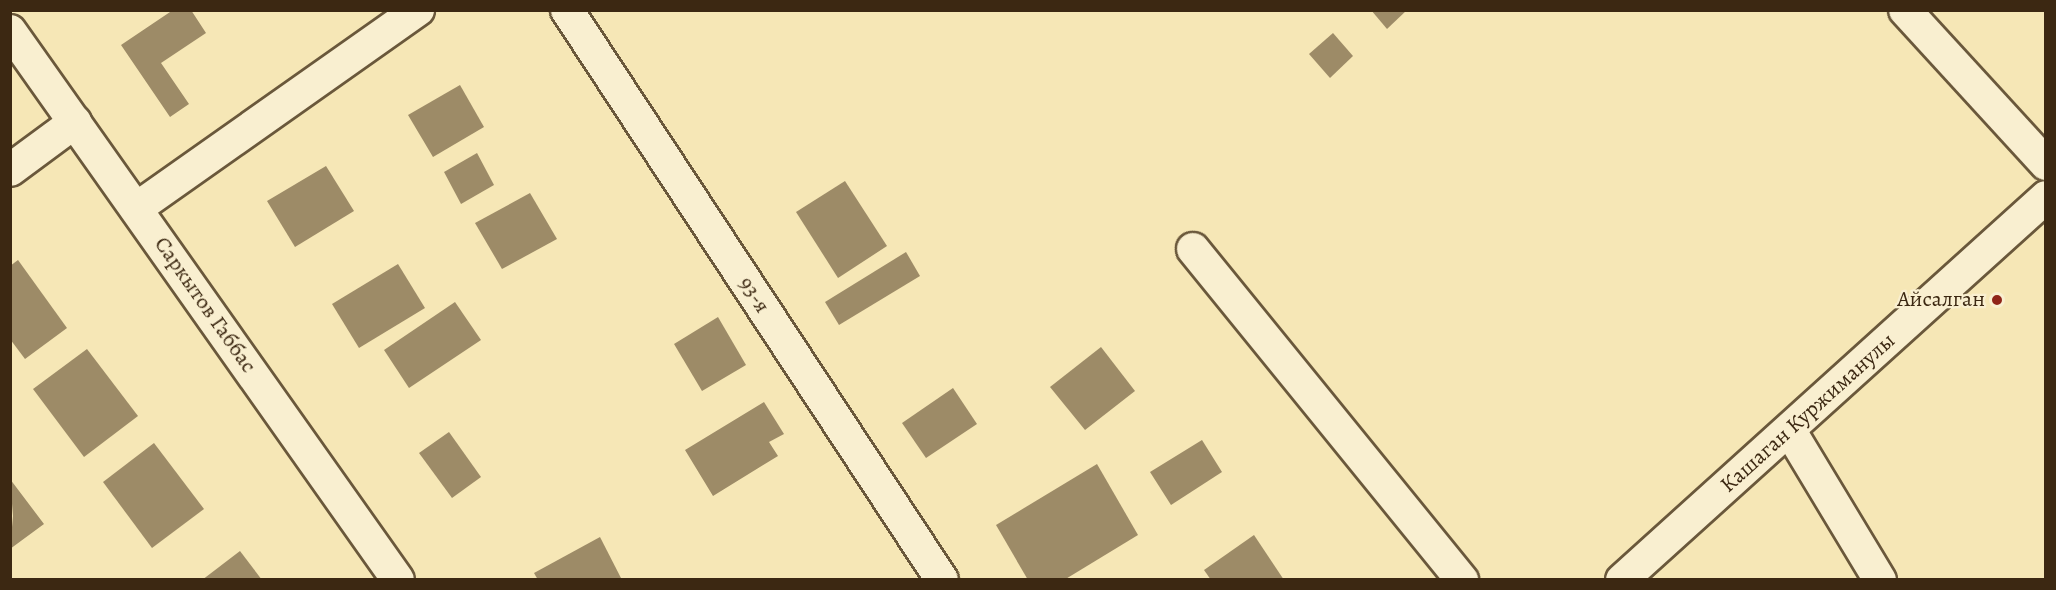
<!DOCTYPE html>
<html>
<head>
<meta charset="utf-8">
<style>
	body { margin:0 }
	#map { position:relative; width:2056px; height:590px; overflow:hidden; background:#f6e7b6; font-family:Alegreya,serif }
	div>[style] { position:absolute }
	.building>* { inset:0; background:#9d8b67 }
	.roads { filter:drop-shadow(2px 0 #6a583b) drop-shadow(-2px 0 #6a583b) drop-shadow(0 2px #6a583b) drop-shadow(0 -2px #6a583b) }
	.minor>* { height:32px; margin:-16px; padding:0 16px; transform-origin:16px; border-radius:16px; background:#f9efd0 }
	.dots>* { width:16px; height:16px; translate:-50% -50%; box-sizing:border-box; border:3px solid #f9efd0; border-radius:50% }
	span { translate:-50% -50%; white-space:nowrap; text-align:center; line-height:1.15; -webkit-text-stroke:4.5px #f9efd0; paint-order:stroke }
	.street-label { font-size:22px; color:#3c2812 }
	.poi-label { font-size:22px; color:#3c2812 }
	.right { translate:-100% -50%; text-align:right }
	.frame { position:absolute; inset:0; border:12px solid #3c2812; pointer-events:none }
</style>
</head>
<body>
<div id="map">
	<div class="building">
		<div style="clip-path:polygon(173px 10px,191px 10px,206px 33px,161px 63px,189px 104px,170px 117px,121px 45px)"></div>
		<div style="clip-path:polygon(1371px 10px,1407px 10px,1387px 29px)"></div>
		<div style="clip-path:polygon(1333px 33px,1353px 56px,1330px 78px,1309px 54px)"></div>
		<div style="clip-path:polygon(460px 85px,484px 127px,433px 157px,408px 115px)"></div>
		<div style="clip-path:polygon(477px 153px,494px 185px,461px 204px,444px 172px)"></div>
		<div style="clip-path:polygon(326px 166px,354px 211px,295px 247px,267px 201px)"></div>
		<div style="clip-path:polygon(845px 181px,887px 246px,838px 278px,796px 212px)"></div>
		<div style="clip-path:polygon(530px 193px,557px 239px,502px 269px,475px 223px)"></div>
		<div style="clip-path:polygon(906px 252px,920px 276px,839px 325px,825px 302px)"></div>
		<div style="clip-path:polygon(18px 260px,67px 328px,25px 359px,10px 339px,10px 266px)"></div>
		<div style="clip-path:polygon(398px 264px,425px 308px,359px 348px,332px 304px)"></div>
		<div style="clip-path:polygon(455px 302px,481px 340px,409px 388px,384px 350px)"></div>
		<div style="clip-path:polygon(718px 317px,746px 365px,702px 391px,674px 344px)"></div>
		<div style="clip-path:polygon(1101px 347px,1135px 391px,1085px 430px,1050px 387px)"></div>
		<div style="clip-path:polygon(87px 349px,138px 416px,84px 457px,33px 389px)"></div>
		<div style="clip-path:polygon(953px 388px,977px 424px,926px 458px,902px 423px)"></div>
		<div style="clip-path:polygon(764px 402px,784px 434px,769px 442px,778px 456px,713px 496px,685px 450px)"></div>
		<div style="clip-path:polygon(449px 432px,481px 477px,452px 498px,419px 453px)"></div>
		<div style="clip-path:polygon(1202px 440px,1222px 472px,1171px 505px,1150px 472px)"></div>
		<div style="clip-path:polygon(154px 443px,204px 509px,152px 548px,103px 482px)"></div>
		<div style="clip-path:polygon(1097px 464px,1138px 535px,1064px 580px,1028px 580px,996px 525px)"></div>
		<div style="clip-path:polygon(10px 479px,44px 524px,10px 549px,13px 516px)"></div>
		<div style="clip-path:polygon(1254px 535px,1284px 580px,1211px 580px,1204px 570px)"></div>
		<div style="clip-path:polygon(600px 537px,622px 580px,538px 580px,534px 573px)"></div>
		<div style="clip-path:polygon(240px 551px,262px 580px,202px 580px)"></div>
	</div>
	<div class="roads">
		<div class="minor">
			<div style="left:567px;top:10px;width:682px;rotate:56.66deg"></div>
			<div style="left:1905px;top:10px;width:209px;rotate:47.5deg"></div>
			<div style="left:10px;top:31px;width:672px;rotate:54.75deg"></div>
			<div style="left:10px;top:170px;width:81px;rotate:-36.4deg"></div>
			<div style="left:137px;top:208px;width:344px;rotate:-35.2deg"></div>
			<div style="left:1193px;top:249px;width:427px;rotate:50.9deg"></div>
			<div style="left:1790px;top:431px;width:174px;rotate:58.9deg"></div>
			<div style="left:1622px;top:580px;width:571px;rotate:-42.09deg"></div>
		</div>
	</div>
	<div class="dots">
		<div style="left:1997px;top:300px;background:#8f2418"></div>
	</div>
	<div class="street-label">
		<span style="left:754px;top:295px;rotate:57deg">93-я</span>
		<span style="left:205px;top:305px;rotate:55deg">Саркытов Габбас</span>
		<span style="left:1808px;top:413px;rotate:-42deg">Кашаган Куржиманулы</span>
	</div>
	<div class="poi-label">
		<span class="right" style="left:1985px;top:300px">Айсалган</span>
	</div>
	<div class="frame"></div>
</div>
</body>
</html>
